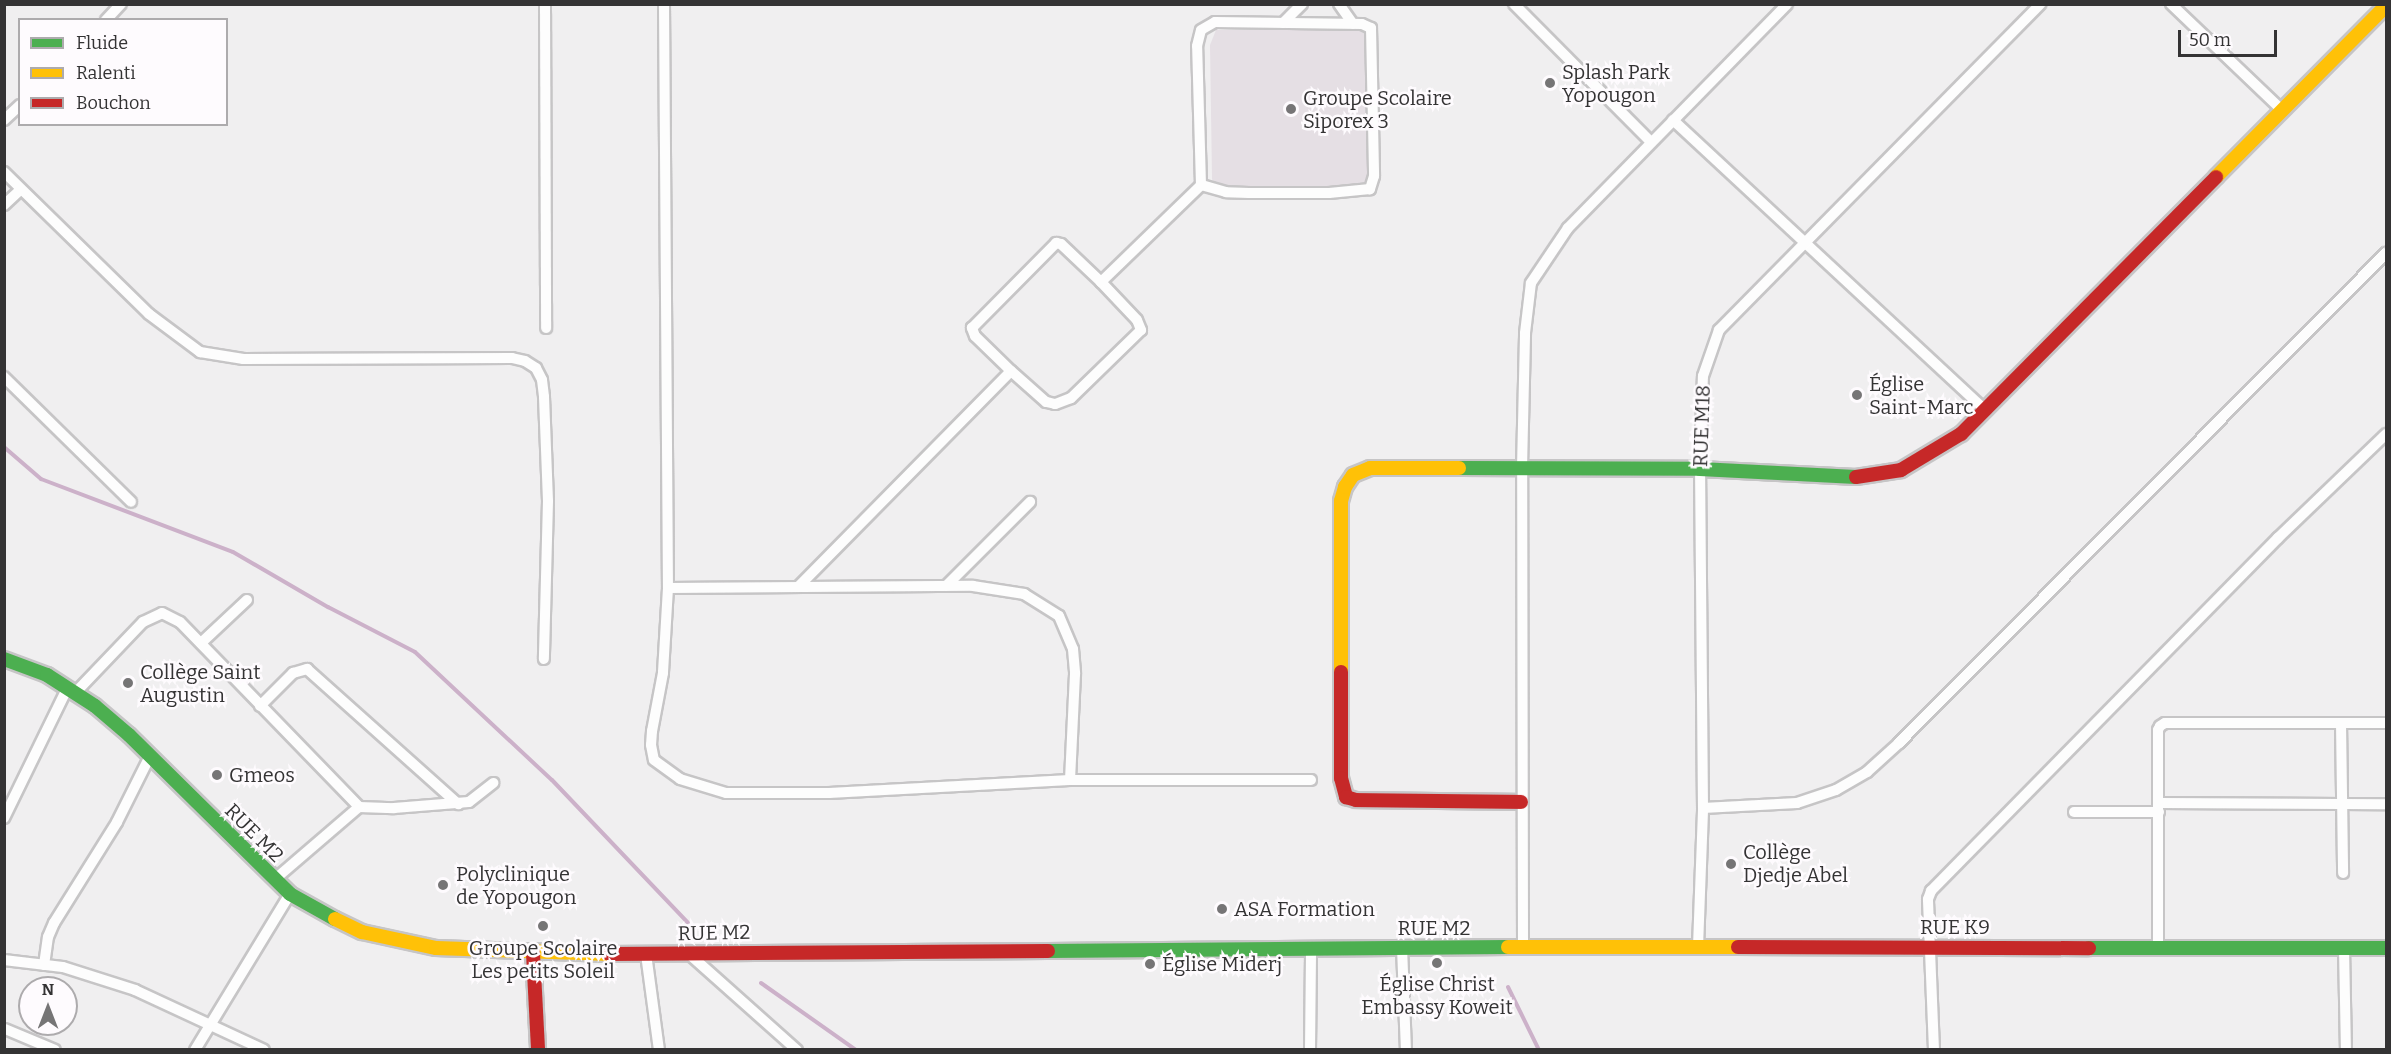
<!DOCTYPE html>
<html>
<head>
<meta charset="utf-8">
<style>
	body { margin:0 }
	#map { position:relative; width:2391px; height:1054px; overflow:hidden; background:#f0eff0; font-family:Bitter,serif }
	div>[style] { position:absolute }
	.built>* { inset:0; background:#e5dfe4 }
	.stream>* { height:4px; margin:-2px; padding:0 2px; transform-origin:2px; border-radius:2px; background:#ccb1c9 }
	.roads { filter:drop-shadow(2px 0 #c6c5c6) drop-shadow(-2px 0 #c6c5c6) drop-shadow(0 2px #c6c5c6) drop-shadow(0 -2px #c6c5c6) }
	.street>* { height:10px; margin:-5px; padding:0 5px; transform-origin:5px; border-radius:5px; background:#fdfdfd }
	.fast>* { height:14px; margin:-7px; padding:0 7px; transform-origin:7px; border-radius:7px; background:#4caf50 }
	.slow>* { height:14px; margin:-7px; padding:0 7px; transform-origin:7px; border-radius:7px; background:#ffc107 }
	.jam>* { height:14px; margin:-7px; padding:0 7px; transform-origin:7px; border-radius:7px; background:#c62828 }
	.dots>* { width:16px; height:16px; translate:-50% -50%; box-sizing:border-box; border:3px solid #fefbfe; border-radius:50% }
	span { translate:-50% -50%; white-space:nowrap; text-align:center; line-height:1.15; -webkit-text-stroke:5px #fefbfe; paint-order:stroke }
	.poi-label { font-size:20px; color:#343334 }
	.left { translate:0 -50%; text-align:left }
	.street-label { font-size:20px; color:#343334 }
	.frame { position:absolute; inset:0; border:6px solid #343334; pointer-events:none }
	.legend { position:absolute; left:18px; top:18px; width:210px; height:108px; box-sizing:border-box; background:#fefbfe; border:2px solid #adabad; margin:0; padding:8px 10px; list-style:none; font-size:18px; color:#343334 }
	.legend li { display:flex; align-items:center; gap:12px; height:30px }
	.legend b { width:30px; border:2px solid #adabad }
	.north { position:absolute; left:18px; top:976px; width:60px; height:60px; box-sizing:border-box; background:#fefbfe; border:2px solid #adabad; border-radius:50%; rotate:0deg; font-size:16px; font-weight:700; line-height:24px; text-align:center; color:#343334 }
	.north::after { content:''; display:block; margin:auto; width:21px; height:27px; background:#767576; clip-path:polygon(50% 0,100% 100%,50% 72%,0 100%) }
	.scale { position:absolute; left:2178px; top:30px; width:99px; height:27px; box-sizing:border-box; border:3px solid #343334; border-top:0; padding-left:8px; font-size:18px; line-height:21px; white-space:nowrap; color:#343334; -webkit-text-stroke:4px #fefbfe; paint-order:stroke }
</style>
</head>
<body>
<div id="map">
	<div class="built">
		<div style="clip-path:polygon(1216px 30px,1370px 30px,1371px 181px,1363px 188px,1229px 190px,1214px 184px,1212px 179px,1210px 45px)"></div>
	</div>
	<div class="stream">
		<div style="left:4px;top:447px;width:49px;rotate:40.9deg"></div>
		<div style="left:41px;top:479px;width:205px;rotate:20.8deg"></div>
		<div style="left:233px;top:552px;width:110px;rotate:30.1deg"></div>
		<div style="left:328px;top:607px;width:98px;rotate:27.3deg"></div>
		<div style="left:415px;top:652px;width:187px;rotate:43.1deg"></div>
		<div style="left:552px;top:780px;width:197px;rotate:46.4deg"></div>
		<div style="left:761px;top:983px;width:116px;rotate:35.2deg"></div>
		<div style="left:1508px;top:987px;width:70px;rotate:63.8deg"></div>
	</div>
	<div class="roads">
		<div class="street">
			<div style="left:545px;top:4px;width:324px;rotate:89.8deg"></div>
			<div style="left:664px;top:4px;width:584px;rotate:89.61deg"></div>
			<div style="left:668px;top:588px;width:85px;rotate:93.4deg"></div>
			<div style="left:663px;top:673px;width:59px;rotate:100.7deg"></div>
			<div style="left:652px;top:731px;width:14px;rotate:94deg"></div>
			<div style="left:651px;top:745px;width:15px;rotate:79deg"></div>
			<div style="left:654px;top:760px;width:32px;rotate:36deg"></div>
			<div style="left:680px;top:779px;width:48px;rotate:16.9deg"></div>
			<div style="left:726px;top:793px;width:103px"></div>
			<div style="left:829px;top:793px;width:241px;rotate:-3.1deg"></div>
			<div style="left:1070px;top:780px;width:241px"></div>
			<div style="left:1339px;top:4px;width:24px;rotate:55deg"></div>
			<div style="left:1514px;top:4px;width:194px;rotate:45.2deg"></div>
			<div style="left:2171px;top:4px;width:155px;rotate:43.7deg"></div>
			<div style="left:106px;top:20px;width:22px;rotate:-47deg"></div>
			<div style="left:1283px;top:23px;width:27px;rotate:-45deg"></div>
			<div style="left:4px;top:120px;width:22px;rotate:-43deg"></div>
			<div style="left:1673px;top:120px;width:426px;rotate:42.9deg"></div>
			<div style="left:4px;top:172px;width:203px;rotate:44.4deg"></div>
			<div style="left:149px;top:314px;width:64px;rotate:36.7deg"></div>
			<div style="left:200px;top:352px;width:44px;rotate:9.2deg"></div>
			<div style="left:243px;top:359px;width:269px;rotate:-0.2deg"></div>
			<div style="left:512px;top:358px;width:13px;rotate:13deg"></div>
			<div style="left:525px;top:361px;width:13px;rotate:32deg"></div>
			<div style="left:536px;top:368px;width:13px;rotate:63deg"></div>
			<div style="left:542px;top:380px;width:17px;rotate:83deg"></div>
			<div style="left:544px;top:397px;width:104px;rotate:87.8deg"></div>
			<div style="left:548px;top:501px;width:158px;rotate:91.5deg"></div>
			<div style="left:4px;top:205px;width:23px;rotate:-43deg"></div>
			<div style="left:1056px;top:243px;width:5px;rotate:11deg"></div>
			<div style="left:1061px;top:244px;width:55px;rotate:43.5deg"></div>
			<div style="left:1101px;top:282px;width:52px;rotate:46.5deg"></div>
			<div style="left:1137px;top:320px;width:11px;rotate:68deg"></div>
			<div style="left:1141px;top:330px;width:98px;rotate:135.8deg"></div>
			<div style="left:1071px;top:398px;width:17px;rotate:159deg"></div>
			<div style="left:1055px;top:404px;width:9px;rotate:-167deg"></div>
			<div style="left:1046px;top:402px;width:47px;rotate:-138.5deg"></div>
			<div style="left:1011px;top:371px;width:50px;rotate:-135.8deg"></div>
			<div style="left:975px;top:336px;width:9px;rotate:-111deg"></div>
			<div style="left:972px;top:328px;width:120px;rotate:-45.3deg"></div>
			<div style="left:1101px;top:282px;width:139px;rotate:-44.1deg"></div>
			<div style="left:1201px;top:185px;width:139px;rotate:-91.6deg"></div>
			<div style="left:1197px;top:46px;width:16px;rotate:-76deg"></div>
			<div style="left:1201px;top:30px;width:16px;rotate:-30deg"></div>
			<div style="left:1215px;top:22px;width:147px;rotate:0.8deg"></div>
			<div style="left:1362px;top:24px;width:10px;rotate:24deg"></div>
			<div style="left:1371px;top:28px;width:148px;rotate:88.8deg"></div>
			<div style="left:1374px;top:176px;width:14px;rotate:107deg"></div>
			<div style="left:1370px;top:189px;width:41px;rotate:174.4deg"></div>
			<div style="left:1329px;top:193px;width:80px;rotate:180deg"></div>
			<div style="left:1249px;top:193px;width:23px;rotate:-178deg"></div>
			<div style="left:1226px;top:192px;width:26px;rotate:-164deg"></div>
			<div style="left:4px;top:377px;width:178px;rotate:44.5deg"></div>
			<div style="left:946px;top:586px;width:119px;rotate:-45deg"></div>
			<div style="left:798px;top:587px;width:303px;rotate:-45.4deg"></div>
			<div style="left:668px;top:588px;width:305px;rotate:-0.4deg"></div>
			<div style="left:973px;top:586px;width:52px;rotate:8.9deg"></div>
			<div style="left:1024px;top:594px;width:41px;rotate:32.2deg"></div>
			<div style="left:1059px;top:616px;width:36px;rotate:67deg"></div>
			<div style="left:1073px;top:649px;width:25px;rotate:85deg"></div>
			<div style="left:1075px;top:674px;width:106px;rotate:92.7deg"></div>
			<div style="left:201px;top:643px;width:63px;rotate:-43.1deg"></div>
			<div style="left:76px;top:692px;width:97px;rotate:-46.3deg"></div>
			<div style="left:143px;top:622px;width:21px;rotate:-25deg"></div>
			<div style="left:162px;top:613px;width:20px;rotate:27deg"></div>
			<div style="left:180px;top:622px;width:257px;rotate:45.9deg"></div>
			<div style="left:359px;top:807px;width:35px;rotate:2deg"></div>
			<div style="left:394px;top:808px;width:75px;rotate:-4.6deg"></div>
			<div style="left:469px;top:802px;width:31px;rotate:-38deg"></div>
			<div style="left:260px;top:706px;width:47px;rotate:-45deg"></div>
			<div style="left:293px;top:673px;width:15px;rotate:-16deg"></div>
			<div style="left:307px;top:669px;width:203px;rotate:41.8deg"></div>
			<div style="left:2341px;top:723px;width:150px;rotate:89.2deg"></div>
			<div style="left:2159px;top:803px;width:227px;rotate:0.3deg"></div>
			<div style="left:1703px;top:808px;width:94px;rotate:-3deg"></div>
			<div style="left:1797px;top:803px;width:41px;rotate:-18.4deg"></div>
			<div style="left:1836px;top:790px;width:36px;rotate:-30deg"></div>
			<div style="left:1867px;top:772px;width:43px;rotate:-42.2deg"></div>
			<div style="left:1899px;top:743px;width:691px;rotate:-45.18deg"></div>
			<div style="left:2074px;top:812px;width:85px"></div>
			<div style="left:4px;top:818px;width:146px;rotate:-64deg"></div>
			<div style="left:274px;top:880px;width:112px;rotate:-40.7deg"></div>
			<div style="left:1402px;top:947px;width:103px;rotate:87.8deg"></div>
			<div style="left:1523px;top:947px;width:479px;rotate:-90.1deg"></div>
			<div style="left:1522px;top:468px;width:135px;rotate:-88.7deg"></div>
			<div style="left:1525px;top:333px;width:50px;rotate:-83.2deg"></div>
			<div style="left:1531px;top:283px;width:66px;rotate:-56.1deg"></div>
			<div style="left:1568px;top:228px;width:313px;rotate:-45.6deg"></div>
			<div style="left:1698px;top:947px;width:139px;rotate:-87.9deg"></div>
			<div style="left:1703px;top:808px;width:339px;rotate:-90.5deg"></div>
			<div style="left:1700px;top:469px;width:93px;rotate:-88.2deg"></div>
			<div style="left:1703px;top:376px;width:49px;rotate:-70.8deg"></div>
			<div style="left:1719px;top:330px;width:458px;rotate:-45.4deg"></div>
			<div style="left:2158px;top:948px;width:218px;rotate:-90deg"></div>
			<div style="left:2158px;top:730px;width:4px;rotate:-63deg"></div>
			<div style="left:2160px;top:726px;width:6px;rotate:-31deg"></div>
			<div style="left:2165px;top:723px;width:221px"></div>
			<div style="left:2344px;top:948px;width:102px;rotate:88.9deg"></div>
			<div style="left:688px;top:953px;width:146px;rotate:41.7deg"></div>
			<div style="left:646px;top:954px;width:97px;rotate:82.3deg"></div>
			<div style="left:4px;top:960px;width:59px;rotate:6.8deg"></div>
			<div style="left:63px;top:967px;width:76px;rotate:17.7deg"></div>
			<div style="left:135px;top:990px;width:142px;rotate:24.9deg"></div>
			<div style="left:44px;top:965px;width:28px;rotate:-82deg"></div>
			<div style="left:48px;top:937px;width:15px;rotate:-67deg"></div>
			<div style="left:54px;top:923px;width:119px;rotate:-58deg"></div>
			<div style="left:117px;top:822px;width:74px;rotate:-63.4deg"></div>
			<div style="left:5px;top:1029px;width:54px;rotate:22.8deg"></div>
			<div style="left:195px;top:1050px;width:183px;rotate:-58.7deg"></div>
			<div style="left:1310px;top:1050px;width:101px;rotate:-89.4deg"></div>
			<div style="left:1934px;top:1050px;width:151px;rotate:-92.3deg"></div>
			<div style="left:1928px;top:899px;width:9px;rotate:-69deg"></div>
			<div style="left:1931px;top:891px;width:495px;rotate:-45.5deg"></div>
			<div style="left:2278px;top:538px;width:150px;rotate:-43.9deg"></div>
		</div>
		<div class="fast">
			<div style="left:1459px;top:468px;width:241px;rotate:0.2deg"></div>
			<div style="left:1700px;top:469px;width:156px;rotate:2.9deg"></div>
			<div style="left:4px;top:659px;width:46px;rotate:20.4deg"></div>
			<div style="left:47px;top:675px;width:57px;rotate:32.9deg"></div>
			<div style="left:95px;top:706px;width:45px;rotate:40.5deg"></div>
			<div style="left:129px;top:735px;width:226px;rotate:44.6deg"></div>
			<div style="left:290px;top:894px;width:51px;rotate:29.1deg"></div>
			<div style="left:2089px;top:948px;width:297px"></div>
			<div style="left:1048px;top:951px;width:460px;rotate:-0.5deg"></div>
		</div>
		<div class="slow">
			<div style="left:2216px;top:177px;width:241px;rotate:-45.2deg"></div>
			<div style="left:1341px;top:672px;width:171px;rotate:-90deg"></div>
			<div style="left:1341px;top:501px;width:15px;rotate:-74deg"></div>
			<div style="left:1345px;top:487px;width:14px;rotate:-56deg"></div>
			<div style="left:1353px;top:475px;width:18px;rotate:-22deg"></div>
			<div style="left:1370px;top:468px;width:89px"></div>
			<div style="left:335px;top:919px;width:30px;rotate:26deg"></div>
			<div style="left:362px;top:932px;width:76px;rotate:12.2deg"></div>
			<div style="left:436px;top:948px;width:173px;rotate:2deg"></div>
			<div style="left:1508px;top:947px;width:230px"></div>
		</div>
		<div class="jam">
			<div style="left:1856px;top:477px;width:46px;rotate:-8.8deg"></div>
			<div style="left:1901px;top:470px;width:70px;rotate:-31deg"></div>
			<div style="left:1961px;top:434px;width:362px;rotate:-45.2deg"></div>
			<div style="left:1341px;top:672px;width:106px;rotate:90deg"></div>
			<div style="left:1341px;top:778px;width:20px;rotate:75deg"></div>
			<div style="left:1346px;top:797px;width:10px;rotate:17deg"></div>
			<div style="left:1356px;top:800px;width:165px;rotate:0.7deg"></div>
			<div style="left:1738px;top:947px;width:351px;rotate:0.2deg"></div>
			<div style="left:533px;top:953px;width:97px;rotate:87deg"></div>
			<div style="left:609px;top:954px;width:439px;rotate:-0.4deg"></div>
		</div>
	</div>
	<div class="dots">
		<div style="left:1550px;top:83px;background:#767576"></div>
		<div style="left:1291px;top:109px;background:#767576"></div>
		<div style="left:1857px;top:395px;background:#767576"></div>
		<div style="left:128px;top:683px;background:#767576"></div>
		<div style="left:217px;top:775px;background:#767576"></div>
		<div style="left:1731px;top:864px;background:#767576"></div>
		<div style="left:443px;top:885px;background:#767576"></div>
		<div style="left:1222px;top:909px;background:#767576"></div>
		<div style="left:543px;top:926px;background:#767576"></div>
		<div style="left:1437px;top:963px;background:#767576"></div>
		<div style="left:1150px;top:964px;background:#767576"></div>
	</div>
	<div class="poi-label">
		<span class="left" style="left:1562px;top:84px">Splash Park<br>Yopougon</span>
		<span class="left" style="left:1303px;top:110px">Groupe Scolaire<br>Siporex 3</span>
		<span class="left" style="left:1869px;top:396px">Église<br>Saint-Marc</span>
		<span class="left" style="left:140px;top:684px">Collège Saint<br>Augustin</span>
		<span class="left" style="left:229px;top:775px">Gmeos</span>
		<span class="left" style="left:1743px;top:864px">Collège<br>Djedje Abel</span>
		<span class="left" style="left:456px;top:886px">Polyclinique<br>de Yopougon</span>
		<span class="left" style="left:1234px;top:909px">ASA Formation</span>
		<span style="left:543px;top:960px">Groupe Scolaire<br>Les petits Soleil</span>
		<span class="left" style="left:1162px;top:964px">Église Miderj</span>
		<span style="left:1437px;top:996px">Église Christ<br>Embassy Koweit</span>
	</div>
	<div class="street-label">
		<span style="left:1702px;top:426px;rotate:-88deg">RUE M18</span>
		<span style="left:254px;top:833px;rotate:45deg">RUE M2</span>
		<span style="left:1955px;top:927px">RUE K9</span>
		<span style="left:1434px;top:928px">RUE M2</span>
		<span style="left:714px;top:933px;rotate:-1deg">RUE M2</span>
	</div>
	<div class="frame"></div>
	<ul class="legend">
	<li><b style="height:8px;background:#4caf50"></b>Fluide</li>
	<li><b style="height:8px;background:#ffc107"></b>Ralenti</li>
	<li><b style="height:8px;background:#c62828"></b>Bouchon</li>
	</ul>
	<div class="north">N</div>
	<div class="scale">50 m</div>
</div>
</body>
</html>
